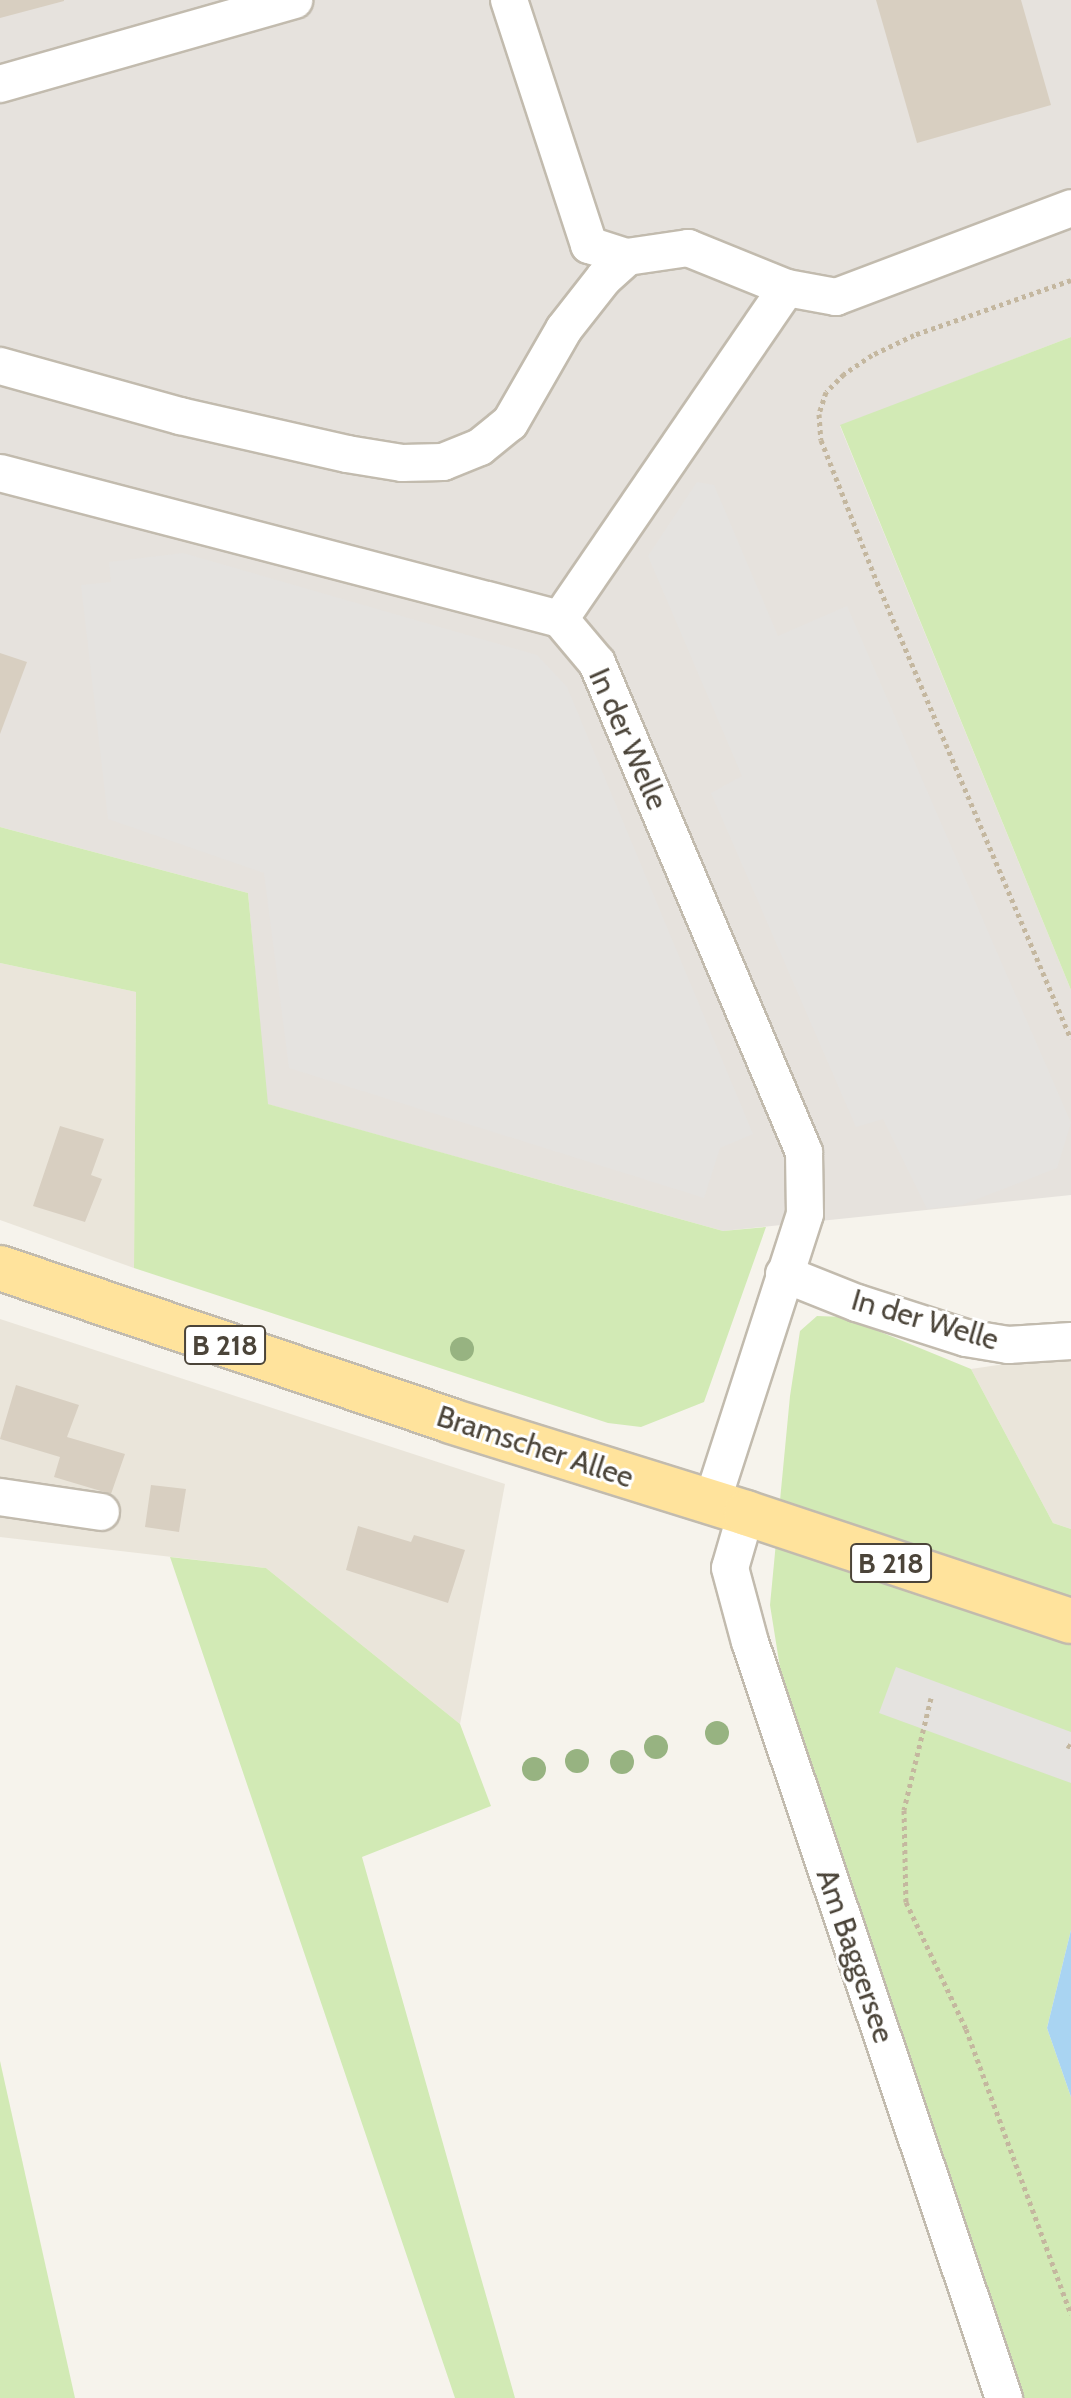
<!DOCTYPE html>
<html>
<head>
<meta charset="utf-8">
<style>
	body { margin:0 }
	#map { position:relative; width:1071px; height:2398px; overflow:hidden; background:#f6f3ec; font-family:Cabin,sans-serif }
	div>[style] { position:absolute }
	.residential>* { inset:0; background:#eae5da }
	.industrial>* { inset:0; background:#e6e2dd }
	.green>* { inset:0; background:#d2eab5 }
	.parking>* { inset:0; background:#e5e3e0 }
	.water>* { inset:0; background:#a9d4f2 }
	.building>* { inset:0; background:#d8cfc1 }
	.path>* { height:5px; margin-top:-2.5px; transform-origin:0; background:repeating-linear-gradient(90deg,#c4b79f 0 4px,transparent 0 8px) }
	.roads { filter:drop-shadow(2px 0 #c2bbae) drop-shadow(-2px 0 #c2bbae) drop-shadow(0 2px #c2bbae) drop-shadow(0 -2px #c2bbae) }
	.minor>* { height:36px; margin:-18px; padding:0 18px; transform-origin:18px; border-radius:18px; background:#fff }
	.major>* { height:44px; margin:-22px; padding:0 22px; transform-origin:22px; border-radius:22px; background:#ffe39c }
	.trees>* { width:24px; height:24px; margin:-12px; border-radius:50%; background:#97b381 }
	span { translate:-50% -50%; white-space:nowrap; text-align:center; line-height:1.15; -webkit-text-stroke:6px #fff; paint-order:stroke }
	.shield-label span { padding:2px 6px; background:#fff; border:2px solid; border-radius:6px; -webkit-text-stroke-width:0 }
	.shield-label { font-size:28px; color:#4b4439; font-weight:700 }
	.street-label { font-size:30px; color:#4b4439 }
</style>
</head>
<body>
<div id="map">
	<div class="residential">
		<div style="clip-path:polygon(0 963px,136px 992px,134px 1268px,0 1220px)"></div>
		<div style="clip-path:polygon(0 1319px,505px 1484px,460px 1724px,266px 1568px,0 1537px)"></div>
		<div style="clip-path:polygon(1071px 1354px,1071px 1529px,1053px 1523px,971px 1369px)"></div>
	</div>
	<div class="industrial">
		<div style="clip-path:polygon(0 0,1071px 0,1071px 337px,840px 426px,1071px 990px,1071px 1195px,723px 1231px,267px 1104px,248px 893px,0 827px)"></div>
	</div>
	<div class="green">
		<div style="clip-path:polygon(1071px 337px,1071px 990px,840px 425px)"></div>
		<div style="clip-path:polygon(0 827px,248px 893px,268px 1104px,723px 1231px,766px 1227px,704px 1402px,641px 1427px,608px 1423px,134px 1268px,136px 992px,0 963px)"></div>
		<div style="clip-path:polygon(817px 1316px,844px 1317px,971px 1369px,1053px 1523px,1071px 1529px,1071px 1930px,1047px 2028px,1071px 2097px,1071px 2398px,1005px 2398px,978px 2321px,781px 1674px,770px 1605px,790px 1396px,800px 1331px)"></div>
		<div style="clip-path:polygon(170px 1557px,266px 1568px,460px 1724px,491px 1806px,362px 1857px,515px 2398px,455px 2398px)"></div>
		<div style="clip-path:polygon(0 2061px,75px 2398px,0 2398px)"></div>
	</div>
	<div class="parking">
		<div style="clip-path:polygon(697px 482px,714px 485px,778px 636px,847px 606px,1071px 1123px,1057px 1168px,962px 1205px,927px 1209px,883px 1119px,856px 1127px,711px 793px,742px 776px,648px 556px)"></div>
		<div style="clip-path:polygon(183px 553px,537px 655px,567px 687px,753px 1134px,720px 1148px,704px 1198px,289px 1068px,264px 873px,108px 819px,81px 585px,111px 582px,109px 562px)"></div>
		<div style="clip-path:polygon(896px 1667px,1071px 1732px,1071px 1783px,879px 1713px)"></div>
	</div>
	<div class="water">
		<div style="clip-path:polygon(1071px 1930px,1071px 2097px,1047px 2028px)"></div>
	</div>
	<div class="building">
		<div style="clip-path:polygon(0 0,64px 0,64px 1px,0 18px)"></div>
		<div style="clip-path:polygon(876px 0,1021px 0,1051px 105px,917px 143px)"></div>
		<div style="clip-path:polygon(0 653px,27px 662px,0 734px)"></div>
		<div style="clip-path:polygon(60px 1126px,104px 1139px,91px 1175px,102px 1179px,85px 1222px,33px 1206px)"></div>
		<div style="clip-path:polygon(16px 1385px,79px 1405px,67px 1437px,125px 1454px,111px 1494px,54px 1477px,60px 1457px,0 1439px)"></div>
		<div style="clip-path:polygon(151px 1485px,186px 1489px,179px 1532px,145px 1527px)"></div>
		<div style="clip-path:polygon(358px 1526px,411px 1542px,414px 1535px,465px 1550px,448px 1603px,346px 1570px)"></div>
	</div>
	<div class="path">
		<div style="left:1071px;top:280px;width:166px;rotate:160.7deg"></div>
		<div style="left:914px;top:335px;width:47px;rotate:154.5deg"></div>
		<div style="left:872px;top:355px;width:34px;rotate:146deg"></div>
		<div style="left:844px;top:374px;width:25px;rotate:135deg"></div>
		<div style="left:826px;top:392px;width:23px;rotate:108deg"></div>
		<div style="left:819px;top:414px;width:26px;rotate:86deg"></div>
		<div style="left:821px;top:440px;width:153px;rotate:68.5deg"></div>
		<div style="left:877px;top:582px;width:496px;rotate:67deg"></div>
		<div style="left:931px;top:1698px;width:115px;rotate:103.6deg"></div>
		<div style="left:904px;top:1810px;width:92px;rotate:88.8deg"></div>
		<div style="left:906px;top:1902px;width:140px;rotate:64.7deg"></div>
		<div style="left:966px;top:2029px;width:304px;rotate:69.8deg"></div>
		<div style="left:1067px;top:1745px;width:4px;rotate:27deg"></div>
	</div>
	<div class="roads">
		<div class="minor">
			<div style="left:509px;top:0;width:258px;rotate:71.9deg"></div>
			<div style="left:589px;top:245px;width:40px;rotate:18deg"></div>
			<div style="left:627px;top:257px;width:62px;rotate:-8.4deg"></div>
			<div style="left:688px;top:248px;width:107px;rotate:22deg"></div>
			<div style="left:787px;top:288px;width:50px;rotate:10.4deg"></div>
			<div style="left:836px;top:297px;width:251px;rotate:-20.7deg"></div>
			<div style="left:0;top:84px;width:306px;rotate:-15.9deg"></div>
			<div style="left:0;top:366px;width:187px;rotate:15.5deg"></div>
			<div style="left:180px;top:416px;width:171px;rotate:12.8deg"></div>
			<div style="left:347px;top:454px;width:56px;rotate:9.3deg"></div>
			<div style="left:402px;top:463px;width:41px;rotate:-1.4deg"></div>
			<div style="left:443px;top:462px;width:40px;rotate:-22deg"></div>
			<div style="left:480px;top:447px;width:38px;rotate:-39deg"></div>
			<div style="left:510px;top:423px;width:108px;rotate:-60.1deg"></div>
			<div style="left:564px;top:329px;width:65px;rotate:-51.9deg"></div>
			<div style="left:604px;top:278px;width:31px;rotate:-42deg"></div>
			<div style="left:0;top:473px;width:579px;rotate:14.61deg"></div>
			<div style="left:560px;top:619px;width:57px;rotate:49.9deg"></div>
			<div style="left:597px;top:663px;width:531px;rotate:67.06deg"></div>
			<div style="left:804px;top:1152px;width:62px;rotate:89.1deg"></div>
			<div style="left:805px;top:1214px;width:303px;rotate:107.9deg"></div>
			<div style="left:560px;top:619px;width:401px;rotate:-55.6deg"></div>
			<div style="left:784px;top:1274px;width:79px;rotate:21.7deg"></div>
			<div style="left:857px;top:1303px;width:114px;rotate:17.8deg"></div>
			<div style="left:966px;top:1338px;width:43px;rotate:9.5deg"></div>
			<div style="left:1008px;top:1345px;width:63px;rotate:-3.6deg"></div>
			<div style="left:0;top:1497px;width:102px;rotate:8.4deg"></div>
			<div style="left:746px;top:1513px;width:57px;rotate:106.2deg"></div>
			<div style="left:730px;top:1568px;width:77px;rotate:74.9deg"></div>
			<div style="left:750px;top:1642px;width:798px;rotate:71.43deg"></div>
		</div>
		<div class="major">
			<div style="left:0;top:1268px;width:476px;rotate:18.7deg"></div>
			<div style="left:451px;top:1421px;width:309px;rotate:17.3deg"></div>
			<div style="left:746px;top:1513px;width:342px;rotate:18.4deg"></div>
		</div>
	</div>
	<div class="trees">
		<div style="left:462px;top:1349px"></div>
		<div style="left:717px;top:1733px"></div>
		<div style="left:656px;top:1747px"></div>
		<div style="left:577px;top:1761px"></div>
		<div style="left:622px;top:1762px"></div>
		<div style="left:534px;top:1769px"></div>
	</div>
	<div class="shield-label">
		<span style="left:225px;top:1345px">B 218</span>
		<span style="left:891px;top:1563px">B 218</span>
	</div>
	<div class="street-label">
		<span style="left:628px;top:739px;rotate:66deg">In der Welle</span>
		<span style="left:925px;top:1320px;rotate:16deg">In der Welle</span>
		<span style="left:535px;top:1447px;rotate:18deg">Bramscher Allee</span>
		<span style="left:855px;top:1956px;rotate:71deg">Am Baggersee</span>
	</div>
</div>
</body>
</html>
